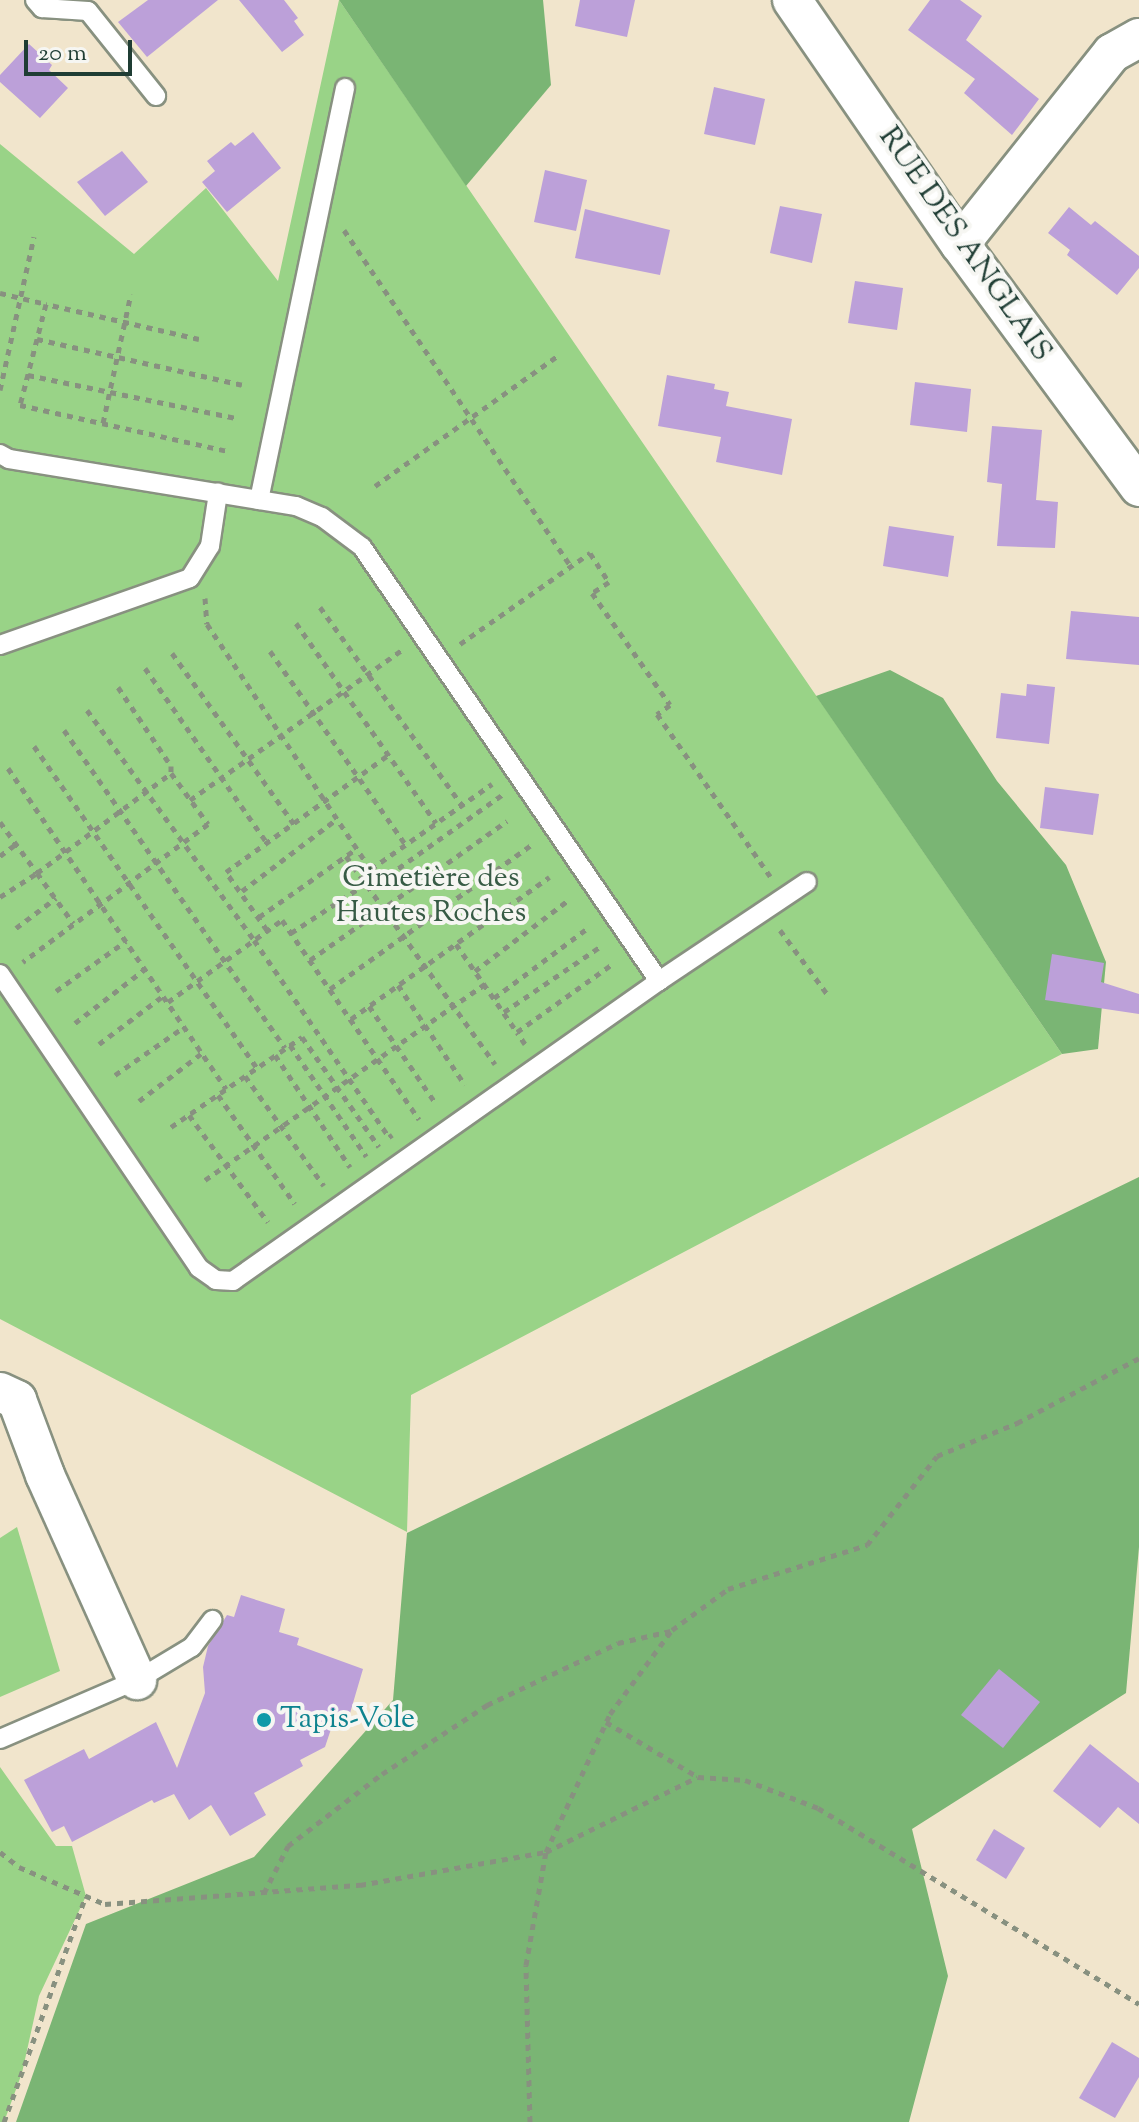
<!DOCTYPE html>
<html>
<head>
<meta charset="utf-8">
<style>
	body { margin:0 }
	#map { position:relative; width:1139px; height:2122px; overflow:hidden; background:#f1e5cc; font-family:"Sorts Mill Goudy",serif }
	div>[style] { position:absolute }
	.green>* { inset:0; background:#99d387 }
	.forest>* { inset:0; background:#7ab574 }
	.building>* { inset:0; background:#bca0d9 }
	.path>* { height:5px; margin-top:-2.5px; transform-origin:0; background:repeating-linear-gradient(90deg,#889180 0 6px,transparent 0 12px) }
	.roads { filter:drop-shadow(2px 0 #889180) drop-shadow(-2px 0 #889180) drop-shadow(0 2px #889180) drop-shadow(0 -2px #889180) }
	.lane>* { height:18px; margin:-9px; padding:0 9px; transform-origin:9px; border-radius:9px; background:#fff }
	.street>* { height:38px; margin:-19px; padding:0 19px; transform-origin:19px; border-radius:19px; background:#fff }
	.dots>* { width:22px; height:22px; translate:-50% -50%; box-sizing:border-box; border:4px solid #f6f6f2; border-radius:50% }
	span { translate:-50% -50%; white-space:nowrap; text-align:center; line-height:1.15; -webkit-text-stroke:8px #f6f6f2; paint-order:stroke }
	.street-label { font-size:30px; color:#1f3d34 }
	.park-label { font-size:30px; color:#375b45 }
	.culture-label { font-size:30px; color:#0d838f }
	.left { translate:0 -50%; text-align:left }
	.scale { position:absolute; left:24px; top:40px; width:108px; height:36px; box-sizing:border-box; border:4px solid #1f3d34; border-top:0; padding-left:10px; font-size:24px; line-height:28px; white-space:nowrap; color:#1f3d34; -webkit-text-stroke:6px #f6f6f2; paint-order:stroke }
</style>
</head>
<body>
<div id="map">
	<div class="green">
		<div style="clip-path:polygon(339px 0,1062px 1054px,411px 1395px,407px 1532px,0 1319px,0 144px,134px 254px,206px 188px,278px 281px)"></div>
		<div style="clip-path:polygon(17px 1527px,60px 1671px,0 1697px,0 1538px)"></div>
		<div style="clip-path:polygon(0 1767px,56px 1846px,72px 1846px,86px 1896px,39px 1996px,22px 2073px,4px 2122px,0 2122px)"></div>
	</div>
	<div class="forest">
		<div style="clip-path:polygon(339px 0,543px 0,551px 85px,466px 186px)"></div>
		<div style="clip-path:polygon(890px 670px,943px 698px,997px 781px,1066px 865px,1106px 962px,1098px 1049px,1062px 1054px,816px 696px)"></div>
		<div style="clip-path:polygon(1139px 1177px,1139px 1547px,1126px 1693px,912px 1829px,948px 1976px,909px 2122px,16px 2122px,86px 1924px,254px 1857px,393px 1700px,407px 1533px)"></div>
	</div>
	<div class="building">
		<div style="clip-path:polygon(148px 0,218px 0,147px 57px,118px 22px)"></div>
		<div style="clip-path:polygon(239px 0,284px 0,298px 18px,294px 21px,304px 35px,282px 52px)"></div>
		<div style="clip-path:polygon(580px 0,635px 0,627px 37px,575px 26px)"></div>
		<div style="clip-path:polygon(930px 0,960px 0,982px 16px,966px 40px,1039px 99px,1012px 135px,964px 93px,975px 79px,908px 30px)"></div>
		<div style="clip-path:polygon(29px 44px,52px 65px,49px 70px,68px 88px,40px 118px,0 82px,0 75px)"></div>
		<div style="clip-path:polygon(714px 87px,765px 99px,755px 145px,704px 134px)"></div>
		<div style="clip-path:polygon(253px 132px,281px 168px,227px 212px,202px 182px,215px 171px,207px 161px,231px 142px,235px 146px)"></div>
		<div style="clip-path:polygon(122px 151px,148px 182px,105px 216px,77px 182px)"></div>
		<div style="clip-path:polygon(545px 170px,587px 180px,576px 231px,534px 222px)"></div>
		<div style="clip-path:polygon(780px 206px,822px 214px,812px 263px,770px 253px)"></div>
		<div style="clip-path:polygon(1069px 207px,1091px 225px,1095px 221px,1139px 256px,1139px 268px,1117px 295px,1067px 255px,1070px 250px,1048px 233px)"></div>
		<div style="clip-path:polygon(585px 209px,670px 230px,660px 275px,575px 258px)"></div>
		<div style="clip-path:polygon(855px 281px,903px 288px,897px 330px,848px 323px)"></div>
		<div style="clip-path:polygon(667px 375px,715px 384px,714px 389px,729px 392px,726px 406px,792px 419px,782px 475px,716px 462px,721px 437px,658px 426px)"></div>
		<div style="clip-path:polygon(915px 382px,971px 389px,967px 432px,910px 425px)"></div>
		<div style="clip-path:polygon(992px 426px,1042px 430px,1036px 500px,1058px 502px,1055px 548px,997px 546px,1002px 484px,987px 482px)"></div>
		<div style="clip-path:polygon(889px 526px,954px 536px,948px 577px,883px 566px)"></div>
		<div style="clip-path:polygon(1071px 611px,1139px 617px,1139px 665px,1066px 659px)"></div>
		<div style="clip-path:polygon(1027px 684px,1055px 687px,1049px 744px,996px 738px,1001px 693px,1026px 696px)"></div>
		<div style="clip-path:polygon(1045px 787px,1099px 794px,1093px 835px,1040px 828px)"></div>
		<div style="clip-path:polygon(1052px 954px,1104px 963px,1101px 982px,1139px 994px,1139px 1014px,1045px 1000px)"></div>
		<div style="clip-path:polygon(241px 1595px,285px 1609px,279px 1632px,299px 1638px,297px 1645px,363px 1669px,348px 1720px,335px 1717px,325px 1747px,300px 1760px,303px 1766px,254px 1793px,266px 1815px,230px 1836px,211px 1805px,189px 1820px,174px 1794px,154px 1803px,152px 1800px,72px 1842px,64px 1826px,52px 1832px,24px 1780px,84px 1749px,89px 1759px,156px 1722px,177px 1768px,205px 1693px,203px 1667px,208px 1646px,227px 1615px,234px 1617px)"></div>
		<div style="clip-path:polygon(999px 1669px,1040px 1702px,1003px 1748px,961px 1715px)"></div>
		<div style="clip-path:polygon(1090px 1744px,1139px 1783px,1139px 1824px,1118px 1807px,1100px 1828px,1053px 1791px)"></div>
		<div style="clip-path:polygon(994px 1829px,1025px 1848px,1006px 1879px,976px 1860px)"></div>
		<div style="clip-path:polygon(1112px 2042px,1139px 2058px,1139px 2077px,1115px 2118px,1079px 2098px)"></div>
	</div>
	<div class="path">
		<div style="left:344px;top:230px;width:406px;rotate:56deg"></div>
		<div style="left:0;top:293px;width:47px;rotate:13.4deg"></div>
		<div style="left:37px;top:339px;width:210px;rotate:12.6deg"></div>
		<div style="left:199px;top:339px;width:157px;rotate:-167.1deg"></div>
		<div style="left:46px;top:304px;width:104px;rotate:104.4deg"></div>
		<div style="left:20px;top:405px;width:212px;rotate:12.5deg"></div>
		<div style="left:28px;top:375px;width:211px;rotate:11.7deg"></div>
		<div style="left:0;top:390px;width:157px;rotate:-77.5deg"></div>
		<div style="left:103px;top:423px;width:132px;rotate:-77.8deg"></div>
		<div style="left:375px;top:486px;width:224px;rotate:-35.5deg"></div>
		<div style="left:205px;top:598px;width:26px;rotate:86deg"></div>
		<div style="left:207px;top:624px;width:310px;rotate:56.3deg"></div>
		<div style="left:379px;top:882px;width:151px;rotate:-35.3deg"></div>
		<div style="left:320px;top:607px;width:244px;rotate:54.4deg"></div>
		<div style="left:296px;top:623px;width:244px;rotate:55deg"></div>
		<div style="left:460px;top:644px;width:159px;rotate:-35deg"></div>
		<div style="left:590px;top:553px;width:35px;rotate:57deg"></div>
		<div style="left:609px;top:582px;width:20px;rotate:147deg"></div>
		<div style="left:592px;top:593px;width:136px;rotate:55.1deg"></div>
		<div style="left:670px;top:705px;width:16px;rotate:145deg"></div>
		<div style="left:657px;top:714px;width:198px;rotate:55.1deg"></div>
		<div style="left:270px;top:651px;width:237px;rotate:55deg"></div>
		<div style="left:172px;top:653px;width:210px;rotate:54.5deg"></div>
		<div style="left:145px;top:668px;width:213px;rotate:55.1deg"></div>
		<div style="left:118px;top:687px;width:95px;rotate:56.1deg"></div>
		<div style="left:171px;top:766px;width:7px;rotate:90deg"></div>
		<div style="left:87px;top:710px;width:284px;rotate:54deg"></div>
		<div style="left:254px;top:940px;width:239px;rotate:55.6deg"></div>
		<div style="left:389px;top:1137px;width:4px;rotate:-34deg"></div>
		<div style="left:64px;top:730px;width:387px;rotate:55.2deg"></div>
		<div style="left:34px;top:746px;width:392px;rotate:55.3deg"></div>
		<div style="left:8px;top:768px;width:388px;rotate:55.8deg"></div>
		<div style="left:190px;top:800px;width:260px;rotate:-35.3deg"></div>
		<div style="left:0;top:822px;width:63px;rotate:54deg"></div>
		<div style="left:37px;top:873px;width:167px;rotate:-36.7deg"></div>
		<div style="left:171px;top:773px;width:63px;rotate:54deg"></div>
		<div style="left:208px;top:824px;width:231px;rotate:143.3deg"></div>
		<div style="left:0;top:856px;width:20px;rotate:-37deg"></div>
		<div style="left:346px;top:856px;width:256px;rotate:54.4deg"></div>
		<div style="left:371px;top:869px;width:148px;rotate:-35.1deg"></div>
		<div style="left:242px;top:891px;width:119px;rotate:-37.2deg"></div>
		<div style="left:0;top:897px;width:44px;rotate:-33deg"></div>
		<div style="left:37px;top:873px;width:62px;rotate:54.2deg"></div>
		<div style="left:259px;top:917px;width:118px;rotate:-35deg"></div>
		<div style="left:16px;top:928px;width:50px;rotate:-36.9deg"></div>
		<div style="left:267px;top:930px;width:71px;rotate:-125.3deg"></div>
		<div style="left:226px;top:872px;width:200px;rotate:-35.8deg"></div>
		<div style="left:780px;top:930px;width:81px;rotate:53.6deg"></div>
		<div style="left:291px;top:933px;width:102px;rotate:-33.4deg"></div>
		<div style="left:456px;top:944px;width:107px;rotate:55.3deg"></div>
		<div style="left:310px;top:960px;width:241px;rotate:-35.2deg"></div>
		<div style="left:475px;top:971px;width:119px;rotate:-37.2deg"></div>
		<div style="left:398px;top:985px;width:120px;rotate:56.2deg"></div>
		<div style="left:330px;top:989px;width:247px;rotate:-35.6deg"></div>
		<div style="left:56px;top:991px;width:86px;rotate:-35.5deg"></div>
		<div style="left:494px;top:998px;width:117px;rotate:-36.7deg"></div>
		<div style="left:168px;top:1002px;width:140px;rotate:-35.7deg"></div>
		<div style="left:282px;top:920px;width:242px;rotate:55.5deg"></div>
		<div style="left:369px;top:1006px;width:119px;rotate:55.6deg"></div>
		<div style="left:504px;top:1012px;width:117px;rotate:-34.2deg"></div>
		<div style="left:351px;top:1019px;width:244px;rotate:-35.6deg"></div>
		<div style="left:75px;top:1023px;width:88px;rotate:-37.6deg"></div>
		<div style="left:99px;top:1044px;width:80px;rotate:-36.9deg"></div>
		<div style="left:525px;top:1044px;width:14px;rotate:-124deg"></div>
		<div style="left:517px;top:1032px;width:115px;rotate:-35.5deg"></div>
		<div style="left:290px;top:1045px;width:135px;rotate:55.6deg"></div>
		<div style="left:275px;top:1055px;width:135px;rotate:56.2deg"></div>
		<div style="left:115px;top:1075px;width:84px;rotate:-34.8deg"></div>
		<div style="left:245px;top:1076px;width:135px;rotate:54.3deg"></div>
		<div style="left:218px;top:1095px;width:133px;rotate:54.8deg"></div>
		<div style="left:139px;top:1101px;width:79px;rotate:-37.3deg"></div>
		<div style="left:189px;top:1115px;width:133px;rotate:53.6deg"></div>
		<div style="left:171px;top:1127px;width:159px;rotate:-34.5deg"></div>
		<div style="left:302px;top:1037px;width:134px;rotate:55deg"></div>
		<div style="left:205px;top:1180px;width:342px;rotate:-35deg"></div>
		<div style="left:606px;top:1722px;width:107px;rotate:30.9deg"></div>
		<div style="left:698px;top:1777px;width:47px;rotate:3.7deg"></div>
		<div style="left:745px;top:1780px;width:78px;rotate:21deg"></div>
		<div style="left:818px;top:1808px;width:376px;rotate:31.4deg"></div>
		<div style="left:0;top:1852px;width:24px;rotate:38deg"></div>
		<div style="left:19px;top:1867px;width:94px;rotate:23.3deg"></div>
		<div style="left:105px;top:1904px;width:256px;rotate:-4.3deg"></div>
		<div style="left:360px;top:1885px;width:189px;rotate:-10.1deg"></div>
		<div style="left:546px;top:1852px;width:169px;rotate:-26.3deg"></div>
		<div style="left:264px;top:1893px;width:53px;rotate:-62.9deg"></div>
		<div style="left:288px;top:1846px;width:118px;rotate:-37.5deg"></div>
		<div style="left:382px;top:1774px;width:126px;rotate:-33.3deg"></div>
		<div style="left:487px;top:1705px;width:145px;rotate:-25.3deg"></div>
		<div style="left:618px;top:1643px;width:54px;rotate:-12.8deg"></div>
		<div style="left:4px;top:2122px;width:240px;rotate:-70.1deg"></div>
		<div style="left:530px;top:2122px;width:157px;rotate:-91.5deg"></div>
		<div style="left:526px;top:1965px;width:115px;rotate:-80deg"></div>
		<div style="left:546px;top:1852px;width:152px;rotate:-65.1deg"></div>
		<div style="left:610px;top:1714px;width:104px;rotate:-53.6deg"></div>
		<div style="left:672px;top:1630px;width:69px;rotate:-36.2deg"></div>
		<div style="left:728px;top:1589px;width:146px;rotate:-17.6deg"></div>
		<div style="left:867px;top:1545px;width:113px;rotate:-51.8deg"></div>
		<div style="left:937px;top:1456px;width:87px;rotate:-22.4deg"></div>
		<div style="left:1017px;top:1423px;width:138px;rotate:-28deg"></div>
	</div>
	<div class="roads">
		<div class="lane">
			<div style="left:35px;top:0;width:11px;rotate:49deg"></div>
			<div style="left:42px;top:8px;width:46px;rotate:3.7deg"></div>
			<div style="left:88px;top:11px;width:109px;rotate:51.3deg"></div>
			<div style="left:0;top:454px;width:10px;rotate:29deg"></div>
			<div style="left:9px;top:459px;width:291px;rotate:9.3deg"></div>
			<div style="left:296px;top:506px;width:28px;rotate:23deg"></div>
			<div style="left:322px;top:517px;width:50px;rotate:36.9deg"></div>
			<div style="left:362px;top:547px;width:526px;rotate:55.61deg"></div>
			<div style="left:659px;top:981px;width:521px;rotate:144.85deg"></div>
			<div style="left:233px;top:1281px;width:17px;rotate:-177deg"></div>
			<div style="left:216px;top:1280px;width:21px;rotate:-145deg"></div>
			<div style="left:199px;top:1268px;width:355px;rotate:-124.1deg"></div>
			<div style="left:259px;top:500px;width:421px;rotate:-78.2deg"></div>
			<div style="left:0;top:645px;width:201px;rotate:-19.4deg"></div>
			<div style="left:190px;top:578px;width:38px;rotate:-58deg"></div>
			<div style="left:210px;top:546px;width:54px;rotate:-81.4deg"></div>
			<div style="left:659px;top:981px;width:178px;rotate:-33.8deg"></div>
			<div style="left:0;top:1739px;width:149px;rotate:-23.3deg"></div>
			<div style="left:137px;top:1680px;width:64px;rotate:-31deg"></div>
			<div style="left:192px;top:1647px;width:34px;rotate:-53deg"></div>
		</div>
		<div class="street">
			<div style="left:792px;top:0;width:296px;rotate:55.5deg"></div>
			<div style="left:960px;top:244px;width:302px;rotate:53.6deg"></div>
			<div style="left:960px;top:244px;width:244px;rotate:-51.5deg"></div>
			<div style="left:1112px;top:53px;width:31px;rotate:-29deg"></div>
			<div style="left:0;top:1392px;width:19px;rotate:25deg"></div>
			<div style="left:17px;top:1400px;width:80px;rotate:69.5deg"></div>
			<div style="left:45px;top:1475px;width:225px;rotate:65.8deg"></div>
		</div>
	</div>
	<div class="dots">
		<div style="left:264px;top:1720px;background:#0f9aa8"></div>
	</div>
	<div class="street-label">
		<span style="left:964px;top:245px;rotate:55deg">RUE DES ANGLAIS</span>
	</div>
	<div class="park-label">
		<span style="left:431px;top:896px">Cimetière des<br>Hautes Roches</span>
	</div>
	<div class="culture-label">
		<span class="left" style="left:280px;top:1720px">Tapis-Vole</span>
	</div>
	<div class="scale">20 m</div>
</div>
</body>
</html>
